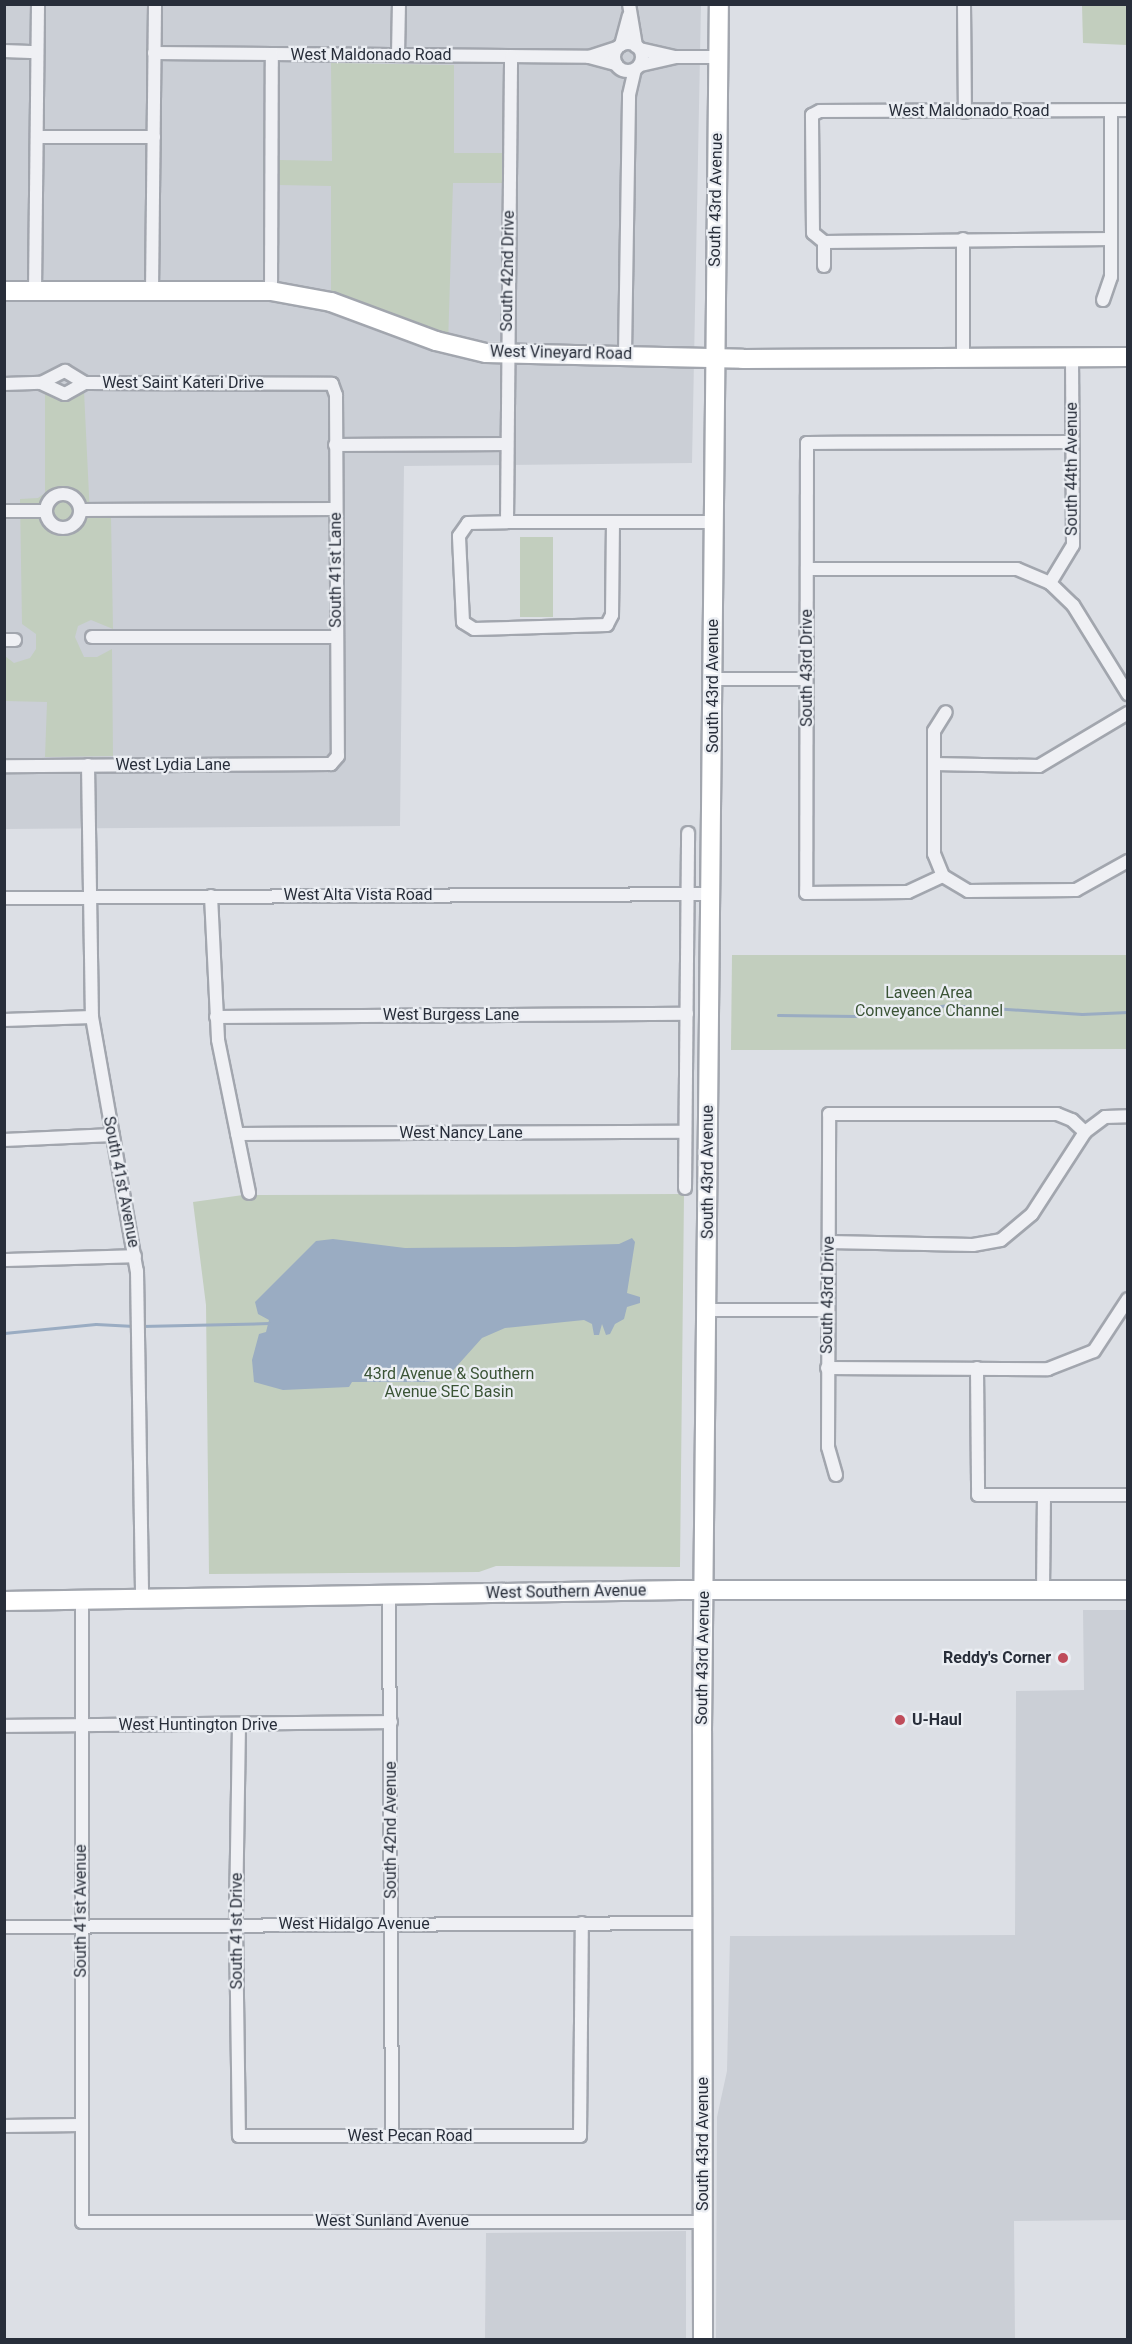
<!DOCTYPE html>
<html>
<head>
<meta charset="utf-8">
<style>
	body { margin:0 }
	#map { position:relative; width:1132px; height:2344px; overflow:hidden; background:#dcdfe5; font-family:Roboto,sans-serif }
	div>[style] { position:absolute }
	.built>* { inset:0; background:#cbcfd6 }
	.green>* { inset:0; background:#c2cebe }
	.water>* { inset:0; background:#9aacc2 }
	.stream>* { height:3px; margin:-1.5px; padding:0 1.5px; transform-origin:1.5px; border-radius:1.5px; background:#9aacc2 }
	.roads { filter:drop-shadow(2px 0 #a2a6ae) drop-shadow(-2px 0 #a2a6ae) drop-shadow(0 2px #a2a6ae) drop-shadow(0 -2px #a2a6ae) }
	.street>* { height:12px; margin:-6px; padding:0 6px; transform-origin:6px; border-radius:6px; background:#eff0f4 }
	.street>.ring { margin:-6px; padding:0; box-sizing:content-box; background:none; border:12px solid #eff0f4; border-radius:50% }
	.secondary>* { height:18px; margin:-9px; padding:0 9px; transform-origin:9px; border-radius:9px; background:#fff }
	.dots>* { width:16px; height:16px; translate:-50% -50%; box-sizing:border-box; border:3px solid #ebeef3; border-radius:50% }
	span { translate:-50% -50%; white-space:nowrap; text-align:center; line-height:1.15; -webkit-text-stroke:4.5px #ebeef3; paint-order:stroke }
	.street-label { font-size:16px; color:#282e3a }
	.park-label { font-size:16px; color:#3b5436 }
	.poi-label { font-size:16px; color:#282e3a; font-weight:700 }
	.right { translate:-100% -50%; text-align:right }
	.left { translate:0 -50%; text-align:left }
	.frame { position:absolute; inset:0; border:6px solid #282e3a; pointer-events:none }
</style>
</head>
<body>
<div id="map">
	<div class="built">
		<div style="clip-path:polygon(4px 5px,701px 5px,692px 463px,404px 466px,400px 826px,5px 829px)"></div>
		<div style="clip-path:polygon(1083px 1610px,1127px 1610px,1127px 2220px,1014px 2221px,1015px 2339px,716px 2339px,717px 2117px,727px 2071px,730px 1936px,1015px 1935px,1016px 1691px,1084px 1690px)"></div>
		<div style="clip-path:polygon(686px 2231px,686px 2339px,485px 2339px,486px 2233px)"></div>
	</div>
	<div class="green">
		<div style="clip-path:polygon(1082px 5px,1127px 5px,1127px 45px,1083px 43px)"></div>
		<div style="clip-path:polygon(331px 63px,454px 65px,454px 153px,504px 153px,503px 183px,453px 183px,448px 345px,331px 302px,331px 186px,278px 185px,279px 160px,332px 161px)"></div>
		<div style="clip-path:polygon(45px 390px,60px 397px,73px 398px,84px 391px,90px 516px,111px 517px,113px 629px,91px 620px,78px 626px,75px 637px,84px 657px,97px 657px,112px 649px,113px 756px,45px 757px,47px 702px,5px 701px,5px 656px,14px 663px,30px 658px,36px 649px,36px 634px,22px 624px,20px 499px,38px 498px,45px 493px)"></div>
		<div style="clip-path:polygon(520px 537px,553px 537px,553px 617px,520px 617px)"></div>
		<div style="clip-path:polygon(732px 955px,1127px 955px,1127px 1049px,731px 1050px)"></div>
		<div style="clip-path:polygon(684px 1194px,680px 1567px,496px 1566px,479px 1572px,209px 1574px,206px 1305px,193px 1202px,243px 1195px)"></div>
	</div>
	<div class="water">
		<div style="clip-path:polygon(632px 1238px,635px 1242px,627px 1293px,640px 1297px,640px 1303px,627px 1307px,624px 1319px,615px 1324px,610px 1334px,606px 1335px,602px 1324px,599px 1335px,594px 1335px,592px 1324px,584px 1320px,505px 1328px,482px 1338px,448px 1376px,428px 1382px,352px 1382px,349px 1387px,283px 1390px,254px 1382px,252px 1360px,259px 1334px,266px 1332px,269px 1320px,258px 1314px,255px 1302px,316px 1241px,333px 1239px,405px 1248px,514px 1247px,619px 1244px)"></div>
	</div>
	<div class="stream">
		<div style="left:778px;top:1015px;width:77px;rotate:0.7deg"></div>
		<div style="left:855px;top:1016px;width:95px;rotate:-6.7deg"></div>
		<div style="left:949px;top:1005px;width:133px;rotate:3.9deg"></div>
		<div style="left:1082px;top:1014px;width:46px;rotate:-2.5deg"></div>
		<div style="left:141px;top:1326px;width:128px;rotate:-1.3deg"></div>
		<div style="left:4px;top:1333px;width:92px;rotate:-5.6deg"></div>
		<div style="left:96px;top:1324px;width:38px;rotate:3deg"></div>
	</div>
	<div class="roads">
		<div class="street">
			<div style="left:629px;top:4px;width:43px;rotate:80.5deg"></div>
			<div style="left:964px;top:4px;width:108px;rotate:89.5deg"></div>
			<div class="ring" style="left:614px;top:43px;width:16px;height:16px"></div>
			<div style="left:621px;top:45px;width:30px;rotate:-75deg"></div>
			<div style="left:640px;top:49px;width:36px;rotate:13deg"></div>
			<div style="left:4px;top:51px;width:33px;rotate:2deg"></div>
			<div style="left:154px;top:53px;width:435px;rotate:0.5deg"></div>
			<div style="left:589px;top:57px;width:28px;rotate:15deg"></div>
			<div style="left:398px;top:55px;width:51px;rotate:-88.9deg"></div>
			<div style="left:589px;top:57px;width:29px;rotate:-18deg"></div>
			<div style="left:641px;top:65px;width:35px;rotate:-13deg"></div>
			<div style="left:675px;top:57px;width:43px"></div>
			<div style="left:37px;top:137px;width:117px"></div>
			<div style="left:963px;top:239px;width:120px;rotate:90deg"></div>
			<div style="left:824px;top:242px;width:287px;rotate:-0.6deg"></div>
			<div style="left:824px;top:266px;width:24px;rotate:-90deg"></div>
			<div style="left:824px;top:242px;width:14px;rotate:-141deg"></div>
			<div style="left:813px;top:233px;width:118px;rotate:-90.5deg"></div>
			<div style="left:812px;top:115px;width:9px;rotate:-27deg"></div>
			<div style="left:820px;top:111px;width:308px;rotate:-0.2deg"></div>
			<div style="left:35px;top:291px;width:287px;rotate:-89.4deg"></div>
			<div style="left:271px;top:291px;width:237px;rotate:-89.8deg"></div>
			<div style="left:152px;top:292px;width:288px;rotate:-89.4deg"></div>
			<div style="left:1103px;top:300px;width:24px;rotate:-71deg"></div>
			<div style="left:1111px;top:277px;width:166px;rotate:-90deg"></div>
			<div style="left:625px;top:354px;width:259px;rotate:-89.1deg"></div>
			<div style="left:629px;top:95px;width:26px;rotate:-77deg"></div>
			<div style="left:41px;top:383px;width:26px;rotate:25deg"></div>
			<div style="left:65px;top:394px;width:23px;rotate:-29deg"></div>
			<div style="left:4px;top:384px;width:37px;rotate:-2deg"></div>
			<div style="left:41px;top:383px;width:27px;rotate:-27deg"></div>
			<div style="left:65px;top:371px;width:23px;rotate:31deg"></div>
			<div style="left:85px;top:383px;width:247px;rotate:0.2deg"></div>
			<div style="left:332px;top:384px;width:12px;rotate:70deg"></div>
			<div style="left:336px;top:395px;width:361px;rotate:89.7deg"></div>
			<div style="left:338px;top:756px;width:11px;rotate:131deg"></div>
			<div style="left:331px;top:764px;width:327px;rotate:179.6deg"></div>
			<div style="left:1072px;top:442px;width:265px;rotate:179.8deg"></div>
			<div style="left:807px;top:443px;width:450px;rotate:90.1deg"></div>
			<div style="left:806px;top:893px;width:102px;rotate:-0.6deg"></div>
			<div style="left:908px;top:892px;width:38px;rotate:-25deg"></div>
			<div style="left:943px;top:876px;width:29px;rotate:31deg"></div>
			<div style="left:968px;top:891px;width:108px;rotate:-0.5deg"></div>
			<div style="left:1076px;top:890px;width:60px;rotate:-29.1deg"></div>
			<div style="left:335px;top:445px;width:172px;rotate:-0.3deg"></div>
			<div class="ring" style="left:46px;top:494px;width:22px;height:22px"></div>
			<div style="left:80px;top:510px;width:256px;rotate:-0.2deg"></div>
			<div style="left:4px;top:511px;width:42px"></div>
			<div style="left:507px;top:522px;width:466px;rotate:-89.5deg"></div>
			<div style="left:613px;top:522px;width:93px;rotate:90.6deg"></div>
			<div style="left:612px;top:615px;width:11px;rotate:117deg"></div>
			<div style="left:607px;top:625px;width:133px;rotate:178.3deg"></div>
			<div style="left:474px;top:629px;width:13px;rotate:-148deg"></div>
			<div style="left:463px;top:622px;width:86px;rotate:-92.7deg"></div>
			<div style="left:459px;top:536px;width:16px;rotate:-55deg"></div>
			<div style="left:468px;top:523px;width:39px;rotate:-1deg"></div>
			<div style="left:507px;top:522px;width:207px"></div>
			<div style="left:807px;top:569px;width:210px"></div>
			<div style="left:1017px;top:569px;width:36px;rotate:23deg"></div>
			<div style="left:1050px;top:583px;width:32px;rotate:44deg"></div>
			<div style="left:1073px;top:605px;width:105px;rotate:58.3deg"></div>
			<div style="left:1050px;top:583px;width:44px;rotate:-58.8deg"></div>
			<div style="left:1073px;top:545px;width:188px;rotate:-90.3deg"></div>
			<div style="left:92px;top:637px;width:244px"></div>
			<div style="left:4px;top:640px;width:11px"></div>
			<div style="left:712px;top:679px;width:94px"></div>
			<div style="left:934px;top:764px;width:105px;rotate:1.1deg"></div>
			<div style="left:1039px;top:766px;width:104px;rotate:-30.8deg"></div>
			<div style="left:88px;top:765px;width:252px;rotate:89.1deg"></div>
			<div style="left:92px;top:1017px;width:258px;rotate:80deg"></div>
			<div style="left:137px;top:1271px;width:329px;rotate:89.1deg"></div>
			<div style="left:943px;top:876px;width:24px;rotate:-112deg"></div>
			<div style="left:934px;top:854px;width:123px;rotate:-90deg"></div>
			<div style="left:934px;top:731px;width:22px;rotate:-58deg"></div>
			<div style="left:211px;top:896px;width:144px;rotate:87.2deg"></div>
			<div style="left:218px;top:1040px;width:156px;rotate:78.5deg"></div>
			<div style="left:4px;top:898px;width:707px;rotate:-0.32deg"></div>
			<div style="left:216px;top:1017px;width:471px;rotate:-0.4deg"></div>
			<div style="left:4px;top:1020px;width:88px;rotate:-2deg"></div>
			<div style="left:237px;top:1134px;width:448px;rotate:-0.3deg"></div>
			<div style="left:4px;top:1140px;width:109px;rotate:-2.6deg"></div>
			<div style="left:685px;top:1188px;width:355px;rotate:-89.5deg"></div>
			<div style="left:829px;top:1242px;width:144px;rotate:1.2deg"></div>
			<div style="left:973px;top:1245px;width:28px;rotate:-10deg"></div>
			<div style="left:1001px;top:1240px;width:40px;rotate:-40deg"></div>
			<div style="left:1032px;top:1214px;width:98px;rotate:-57.1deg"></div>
			<div style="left:1085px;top:1132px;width:25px;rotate:-37deg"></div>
			<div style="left:1105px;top:1117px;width:23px;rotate:-2deg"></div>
			<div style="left:4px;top:1260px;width:131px;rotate:-1.7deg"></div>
			<div style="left:708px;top:1310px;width:119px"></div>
			<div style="left:827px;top:1368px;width:221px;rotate:0.3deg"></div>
			<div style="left:1048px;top:1369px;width:49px;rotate:-21.4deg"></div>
			<div style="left:1094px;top:1351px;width:62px;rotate:-56.8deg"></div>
			<div style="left:977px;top:1368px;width:127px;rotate:89.5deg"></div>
			<div style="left:978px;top:1495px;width:150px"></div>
			<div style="left:836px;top:1475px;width:29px;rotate:-106deg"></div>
			<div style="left:828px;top:1447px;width:333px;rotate:-89.8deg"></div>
			<div style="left:829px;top:1114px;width:228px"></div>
			<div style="left:1057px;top:1114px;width:16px;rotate:22deg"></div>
			<div style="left:1072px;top:1120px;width:18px;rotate:43deg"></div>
			<div style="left:1043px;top:1590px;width:94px;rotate:-89.4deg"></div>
			<div style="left:389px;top:1596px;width:540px;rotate:89.68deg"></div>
			<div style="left:82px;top:1601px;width:621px;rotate:90deg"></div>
			<div style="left:82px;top:2222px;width:621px"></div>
			<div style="left:239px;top:1725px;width:200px;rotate:90.9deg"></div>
			<div style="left:236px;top:1925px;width:211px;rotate:89.2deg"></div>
			<div style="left:239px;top:2136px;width:341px"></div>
			<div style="left:580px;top:2136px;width:213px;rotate:-89.5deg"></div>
			<div style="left:4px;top:1726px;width:387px;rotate:-0.6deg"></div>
			<div style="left:4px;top:1927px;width:699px;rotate:-0.33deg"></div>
			<div style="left:4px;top:2126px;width:77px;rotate:-0.7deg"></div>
		</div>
		<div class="secondary">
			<div style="left:4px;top:291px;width:267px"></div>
			<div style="left:271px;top:291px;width:61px;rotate:10.4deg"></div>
			<div style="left:331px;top:302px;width:112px;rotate:20.4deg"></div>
			<div style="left:436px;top:341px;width:51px;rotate:13.5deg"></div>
			<div style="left:486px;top:353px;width:257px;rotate:1.3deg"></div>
			<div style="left:743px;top:359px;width:385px;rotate:-0.3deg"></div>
			<div style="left:4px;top:1601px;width:676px;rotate:-0.93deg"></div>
			<div style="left:680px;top:1590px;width:448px"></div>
			<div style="left:703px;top:2340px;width:609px;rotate:-90.09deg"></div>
			<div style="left:702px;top:1731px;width:1727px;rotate:-89.44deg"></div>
		</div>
	</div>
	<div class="dots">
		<div style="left:1063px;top:1658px;background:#bf4c5a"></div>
		<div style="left:900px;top:1720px;background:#bf4c5a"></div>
	</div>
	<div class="street-label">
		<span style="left:371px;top:55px">West Maldonado Road</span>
		<span style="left:969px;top:111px">West Maldonado Road</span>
		<span style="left:716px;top:200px;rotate:-89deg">South 43rd Avenue</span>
		<span style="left:508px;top:271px;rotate:-89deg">South 42nd Drive</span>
		<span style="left:561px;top:353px;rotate:1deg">West Vineyard Road</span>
		<span style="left:183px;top:383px">West Saint Kateri Drive</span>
		<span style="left:1072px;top:469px;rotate:-90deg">South 44th Avenue</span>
		<span style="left:336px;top:570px;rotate:-90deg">South 41st Lane</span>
		<span style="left:807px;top:668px;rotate:-90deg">South 43rd Drive</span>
		<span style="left:713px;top:686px;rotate:-90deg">South 43rd Avenue</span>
		<span style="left:173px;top:765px">West Lydia Lane</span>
		<span style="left:358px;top:895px">West Alta Vista Road</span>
		<span style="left:451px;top:1015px">West Burgess Lane</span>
		<span style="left:461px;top:1133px">West Nancy Lane</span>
		<span style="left:708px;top:1172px;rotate:-90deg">South 43rd Avenue</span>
		<span style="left:121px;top:1182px;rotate:79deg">South 41st Avenue</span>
		<span style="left:828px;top:1295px;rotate:-89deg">South 43rd Drive</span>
		<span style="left:566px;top:1592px;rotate:-1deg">West Southern Avenue</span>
		<span style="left:703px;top:1658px;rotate:-89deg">South 43rd Avenue</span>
		<span style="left:198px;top:1725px">West Huntington Drive</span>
		<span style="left:391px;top:1830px;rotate:-90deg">South 42nd Avenue</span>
		<span style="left:81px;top:1911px;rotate:-90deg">South 41st Avenue</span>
		<span style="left:354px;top:1924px">West Hidalgo Avenue</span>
		<span style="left:237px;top:1931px;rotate:-90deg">South 41st Drive</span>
		<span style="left:410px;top:2136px">West Pecan Road</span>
		<span style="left:703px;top:2144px;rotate:-90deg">South 43rd Avenue</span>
		<span style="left:392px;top:2221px">West Sunland Avenue</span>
	</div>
	<div class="park-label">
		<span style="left:929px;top:1002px">Laveen Area<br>Conveyance Channel</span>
		<span style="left:449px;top:1383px">43rd Avenue &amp; Southern<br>Avenue SEC Basin</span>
	</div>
	<div class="poi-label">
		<span class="right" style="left:1051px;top:1658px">Reddy's Corner</span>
		<span class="left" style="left:912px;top:1720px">U-Haul</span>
	</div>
	<div class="frame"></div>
</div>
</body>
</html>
